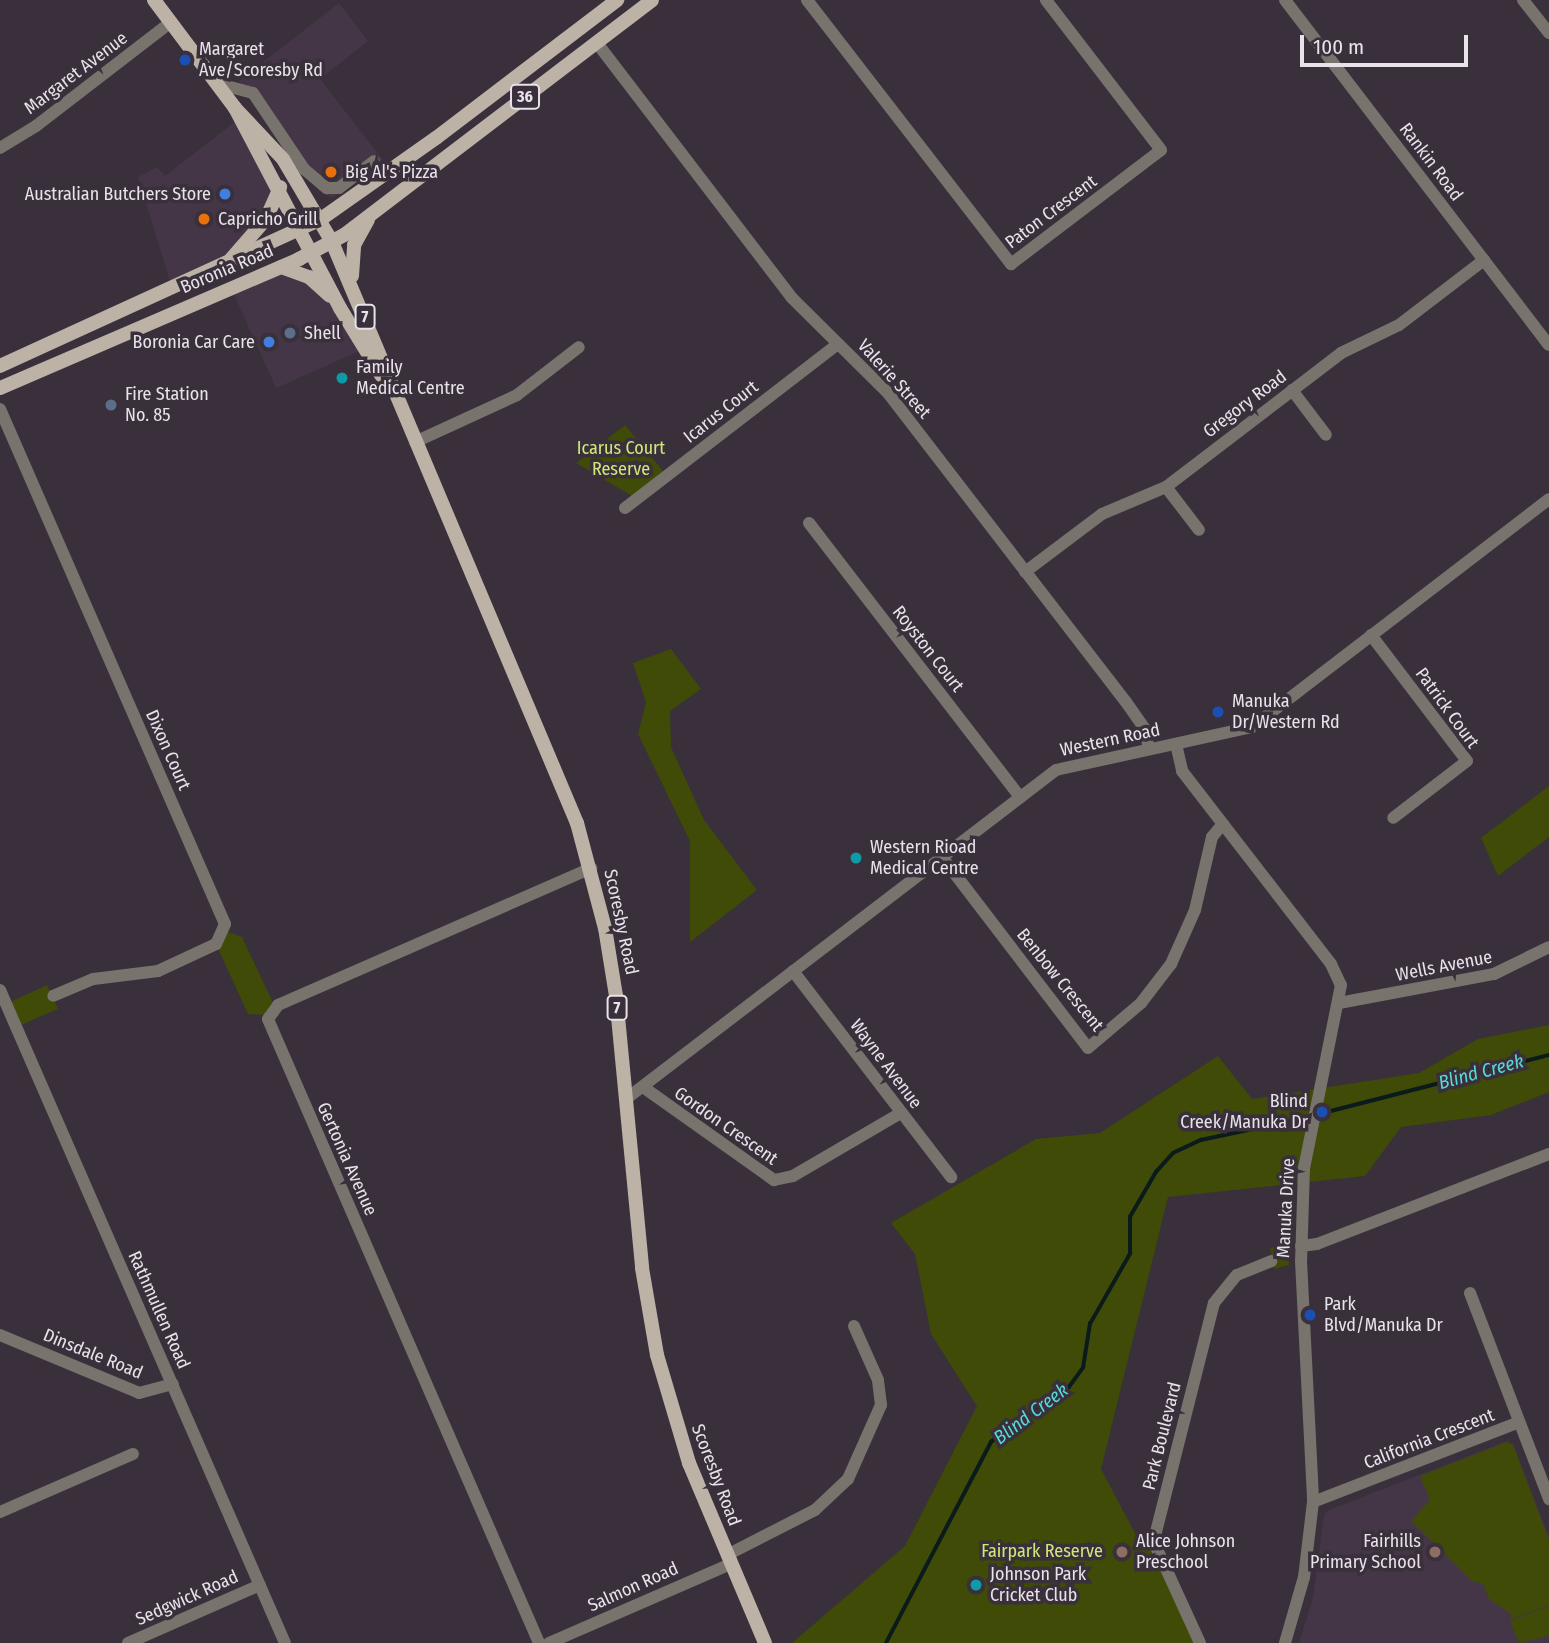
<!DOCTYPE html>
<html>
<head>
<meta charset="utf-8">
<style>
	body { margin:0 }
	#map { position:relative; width:1549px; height:1643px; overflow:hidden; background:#39303b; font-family:"Fira Sans Condensed",sans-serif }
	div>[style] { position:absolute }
	.built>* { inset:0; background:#443646 }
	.green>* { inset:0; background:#3f4b06 }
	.stream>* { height:3.5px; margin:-1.75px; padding:0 1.75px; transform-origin:1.75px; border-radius:1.75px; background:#0b1b1b }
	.minor>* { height:12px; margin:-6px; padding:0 6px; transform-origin:6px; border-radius:6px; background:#78736d }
	.major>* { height:14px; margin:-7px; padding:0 7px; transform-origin:7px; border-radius:7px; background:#bcb2a6 }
	.dots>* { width:19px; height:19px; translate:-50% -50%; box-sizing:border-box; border:4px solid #39303b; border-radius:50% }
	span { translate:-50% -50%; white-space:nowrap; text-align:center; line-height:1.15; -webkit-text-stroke:7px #39303b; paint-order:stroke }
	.shield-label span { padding:2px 5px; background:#39303b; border:2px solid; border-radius:5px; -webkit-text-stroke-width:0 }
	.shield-label { font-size:16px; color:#e9e2ea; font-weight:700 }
	.poi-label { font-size:18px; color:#e9e2ea }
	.left { translate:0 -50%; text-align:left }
	.right { translate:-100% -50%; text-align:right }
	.street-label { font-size:18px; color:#e9e2ea }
	.park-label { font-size:18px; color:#d0e87a }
	.water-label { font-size:19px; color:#59d8d9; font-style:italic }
	.scale { position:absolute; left:1300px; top:35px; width:168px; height:32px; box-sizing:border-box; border:4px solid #e9e2ea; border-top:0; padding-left:9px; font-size:21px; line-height:24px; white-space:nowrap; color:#e9e2ea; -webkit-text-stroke:5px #39303b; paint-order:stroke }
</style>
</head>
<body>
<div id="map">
	<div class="built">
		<div style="clip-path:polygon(339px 3px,368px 41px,320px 79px,383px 160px,332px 198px,319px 191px,239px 81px)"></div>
		<div style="clip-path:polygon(241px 117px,280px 187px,250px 240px,172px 288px,138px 177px,157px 167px,165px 176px)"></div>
		<div style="clip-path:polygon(281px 267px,316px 281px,364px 349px,276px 388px,231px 288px)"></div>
		<div style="clip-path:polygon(1507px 1441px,1513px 1444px,1549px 1537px,1549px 1643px,1299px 1643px,1313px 1598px,1324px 1515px,1329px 1510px)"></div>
	</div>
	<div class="green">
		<div style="clip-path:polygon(625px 425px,667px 476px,637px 499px,576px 463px)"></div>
		<div style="clip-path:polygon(671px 649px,701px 689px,670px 711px,671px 747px,704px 820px,757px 890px,690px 942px,690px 841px,638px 734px,646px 702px,633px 663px)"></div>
		<div style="clip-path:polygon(1549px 786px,1549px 837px,1498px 876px,1481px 838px)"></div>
		<div style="clip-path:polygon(225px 931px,242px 937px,275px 1007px,269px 1015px,248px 1014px,216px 944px)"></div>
		<div style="clip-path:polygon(47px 985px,58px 1009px,16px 1027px,6px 1004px)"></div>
		<div style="clip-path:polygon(1549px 1025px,1549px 1092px,1491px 1115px,1401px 1127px,1365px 1176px,1168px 1197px,1101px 1469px,1137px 1537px,1155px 1542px,1200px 1643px,792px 1643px,905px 1546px,977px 1406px,931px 1334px,915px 1254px,891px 1223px,1036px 1139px,1100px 1133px,1218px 1056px,1252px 1099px,1419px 1073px,1478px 1039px)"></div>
		<div style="clip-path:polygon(1288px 1242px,1289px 1265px,1275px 1269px,1270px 1248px)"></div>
		<div style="clip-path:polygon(1507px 1442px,1513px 1445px,1549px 1540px,1549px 1605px,1512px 1619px,1510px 1613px,1489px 1599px,1483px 1584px,1472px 1581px,1411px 1521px,1430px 1500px,1420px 1476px)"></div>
		<div style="clip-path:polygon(1549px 1606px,1549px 1636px,1519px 1643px,1510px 1621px)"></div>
	</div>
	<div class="stream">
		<div style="left:1331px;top:1111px;width:225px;rotate:-14.4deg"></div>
		<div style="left:886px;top:1643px;width:227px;rotate:-62.4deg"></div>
		<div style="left:991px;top:1442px;width:95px;rotate:-35.2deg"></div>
		<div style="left:1069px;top:1387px;width:24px;rotate:-54deg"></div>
		<div style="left:1083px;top:1368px;width:45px;rotate:-81deg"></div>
		<div style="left:1090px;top:1324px;width:81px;rotate:-60.3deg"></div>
		<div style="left:1130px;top:1254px;width:37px;rotate:-90deg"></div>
		<div style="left:1130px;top:1217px;width:52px;rotate:-60deg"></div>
		<div style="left:1156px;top:1172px;width:25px;rotate:-48deg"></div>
		<div style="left:1173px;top:1153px;width:31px;rotate:-25deg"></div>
		<div style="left:1201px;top:1140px;width:101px;rotate:-12deg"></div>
	</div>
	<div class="minor">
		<div style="left:807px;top:0;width:334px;rotate:52.3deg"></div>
		<div style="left:1011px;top:264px;width:188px;rotate:-37.2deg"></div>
		<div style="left:1161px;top:150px;width:189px;rotate:-127.5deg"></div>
		<div style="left:1285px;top:0;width:434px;rotate:52.6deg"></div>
		<div style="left:1523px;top:0;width:42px;rotate:51.8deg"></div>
		<div style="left:597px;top:43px;width:320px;rotate:52.6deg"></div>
		<div style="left:791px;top:297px;width:136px;rotate:44.7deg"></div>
		<div style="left:888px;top:393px;width:390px;rotate:52.4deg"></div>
		<div style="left:1126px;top:702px;width:33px;rotate:55deg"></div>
		<div style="left:1145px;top:729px;width:20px;rotate:79deg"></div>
		<div style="left:219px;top:84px;width:35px;rotate:15deg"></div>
		<div style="left:253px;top:93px;width:92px;rotate:56.1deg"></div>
		<div style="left:304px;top:169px;width:30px;rotate:40deg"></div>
		<div style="left:327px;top:188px;width:12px"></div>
		<div style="left:339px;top:188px;width:44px;rotate:-37.6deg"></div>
		<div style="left:0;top:148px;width:42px;rotate:-31.4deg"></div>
		<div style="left:36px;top:126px;width:170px;rotate:-37.6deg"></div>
		<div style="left:1292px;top:390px;width:56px;rotate:52.9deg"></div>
		<div style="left:0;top:409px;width:562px;rotate:66.4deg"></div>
		<div style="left:225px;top:924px;width:22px;rotate:114deg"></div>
		<div style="left:216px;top:944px;width:64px;rotate:155deg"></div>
		<div style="left:158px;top:971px;width:65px;rotate:173deg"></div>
		<div style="left:93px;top:979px;width:43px;rotate:157deg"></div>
		<div style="left:415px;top:442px;width:112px;rotate:-24.7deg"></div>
		<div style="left:517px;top:395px;width:78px;rotate:-37.7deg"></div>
		<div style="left:1166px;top:487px;width:54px;rotate:52.5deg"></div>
		<div style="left:625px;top:508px;width:269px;rotate:-37.6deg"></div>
		<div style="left:809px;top:523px;width:346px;rotate:52.4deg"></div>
		<div style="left:1025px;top:572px;width:96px;rotate:-37deg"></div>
		<div style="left:1102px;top:514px;width:69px;rotate:-22.9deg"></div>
		<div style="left:1166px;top:487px;width:220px;rotate:-37.4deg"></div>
		<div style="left:1341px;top:353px;width:64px;rotate:-25.8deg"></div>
		<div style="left:1399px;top:325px;width:107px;rotate:-37.4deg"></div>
		<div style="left:1371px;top:635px;width:158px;rotate:52.7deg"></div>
		<div style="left:1467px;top:761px;width:93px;rotate:142.4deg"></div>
		<div style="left:1176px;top:744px;width:28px;rotate:77deg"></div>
		<div style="left:1182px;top:771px;width:244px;rotate:52.3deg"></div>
		<div style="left:1331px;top:964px;width:23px;rotate:65deg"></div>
		<div style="left:1341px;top:985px;width:187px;rotate:101.4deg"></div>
		<div style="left:1304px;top:1168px;width:93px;rotate:91.8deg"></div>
		<div style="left:1301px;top:1261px;width:241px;rotate:87.1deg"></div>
		<div style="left:1313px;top:1502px;width:76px;rotate:96.8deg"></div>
		<div style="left:1304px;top:1577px;width:69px;rotate:106.1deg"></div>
		<div style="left:942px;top:857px;width:240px;rotate:52.6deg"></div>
		<div style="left:1088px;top:1048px;width:70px;rotate:-40.3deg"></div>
		<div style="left:1141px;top:1003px;width:49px;rotate:-52.4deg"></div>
		<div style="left:1171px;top:964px;width:59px;rotate:-66deg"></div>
		<div style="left:1195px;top:910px;width:75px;rotate:-76.9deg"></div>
		<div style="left:1212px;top:837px;width:17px;rotate:-50deg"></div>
		<div style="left:793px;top:971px;width:260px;rotate:52.5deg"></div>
		<div style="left:0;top:990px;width:712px;rotate:66.42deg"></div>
		<div style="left:1339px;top:1003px;width:158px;rotate:-10.6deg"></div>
		<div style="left:1494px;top:974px;width:61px;rotate:-26.1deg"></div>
		<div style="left:643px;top:1087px;width:161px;rotate:35.4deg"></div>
		<div style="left:774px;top:1180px;width:19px;rotate:-12deg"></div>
		<div style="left:793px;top:1176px;width:125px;rotate:-30.3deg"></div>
		<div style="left:626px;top:1099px;width:541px;rotate:-37.42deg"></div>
		<div style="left:1056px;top:770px;width:201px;rotate:-12.4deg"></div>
		<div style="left:1252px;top:727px;width:374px;rotate:-37.5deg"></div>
		<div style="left:1301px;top:1246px;width:16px;rotate:-7deg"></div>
		<div style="left:1317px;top:1244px;width:249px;rotate:-21.2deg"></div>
		<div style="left:1470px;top:1293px;width:221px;rotate:69deg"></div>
		<div style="left:0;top:1335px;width:151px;rotate:22.6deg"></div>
		<div style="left:139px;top:1393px;width:35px;rotate:-15deg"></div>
		<div style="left:1313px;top:1502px;width:221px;rotate:-21.2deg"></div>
		<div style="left:0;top:1512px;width:145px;rotate:-23.6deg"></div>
		<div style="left:727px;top:1555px;width:99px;rotate:-27.1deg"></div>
		<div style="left:815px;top:1510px;width:45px;rotate:-43.2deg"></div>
		<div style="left:848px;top:1479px;width:81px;rotate:-66deg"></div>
		<div style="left:881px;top:1405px;width:25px;rotate:-97deg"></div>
		<div style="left:878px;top:1380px;width:59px;rotate:-114deg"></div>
		<div style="left:128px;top:1643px;width:144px;rotate:-23.7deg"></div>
		<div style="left:539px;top:1643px;width:680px;rotate:-113.48deg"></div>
		<div style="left:268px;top:1019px;width:17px;rotate:-54deg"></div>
		<div style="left:278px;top:1005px;width:342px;rotate:-23.6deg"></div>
		<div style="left:549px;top:1643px;width:198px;rotate:-23.5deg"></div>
		<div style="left:1200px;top:1643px;width:106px;rotate:-114.6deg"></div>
		<div style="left:1156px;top:1547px;width:15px;rotate:-90deg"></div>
		<div style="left:1156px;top:1532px;width:236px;rotate:-75.8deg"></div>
		<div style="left:1214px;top:1303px;width:36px;rotate:-51deg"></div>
		<div style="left:1237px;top:1275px;width:37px;rotate:-22deg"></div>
	</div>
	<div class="major">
		<div style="left:154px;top:0;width:135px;rotate:53.1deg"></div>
		<div style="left:235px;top:108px;width:226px;rotate:62.3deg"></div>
		<div style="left:340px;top:308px;width:79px;rotate:58.5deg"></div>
		<div style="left:235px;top:108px;width:70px;rotate:46.7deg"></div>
		<div style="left:283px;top:159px;width:96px;rotate:59.4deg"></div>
		<div style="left:332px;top:242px;width:631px;rotate:67.14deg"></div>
		<div style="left:577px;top:823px;width:109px;rotate:75.1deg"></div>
		<div style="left:605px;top:928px;width:69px;rotate:80.8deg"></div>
		<div style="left:616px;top:996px;width:273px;rotate:84.5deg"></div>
		<div style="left:642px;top:1268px;width:88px;rotate:80.2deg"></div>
		<div style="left:657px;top:1355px;width:113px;rotate:73.5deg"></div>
		<div style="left:689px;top:1463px;width:195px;rotate:67.1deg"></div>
		<div style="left:231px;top:259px;width:53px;rotate:-48.8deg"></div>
		<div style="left:266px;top:219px;width:35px;rotate:-66deg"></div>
		<div style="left:281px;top:267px;width:30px;rotate:20deg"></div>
		<div style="left:309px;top:277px;width:28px;rotate:42deg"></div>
		<div style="left:352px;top:276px;width:31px;rotate:-86deg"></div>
		<div style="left:354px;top:245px;width:29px;rotate:-61deg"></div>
		<div style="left:0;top:366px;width:353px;rotate:-24.6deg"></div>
		<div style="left:321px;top:219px;width:141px;rotate:-35.2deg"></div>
		<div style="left:436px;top:138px;width:228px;rotate:-37.3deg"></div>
		<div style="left:0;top:388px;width:326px;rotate:-23.3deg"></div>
		<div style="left:299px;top:259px;width:51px;rotate:-28.1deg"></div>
		<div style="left:344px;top:235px;width:387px;rotate:-37.3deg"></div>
	</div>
	<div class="dots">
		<div style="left:185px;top:60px;background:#1a4fb4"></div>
		<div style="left:331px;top:172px;background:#e8710a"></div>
		<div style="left:225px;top:194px;background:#3f7fe0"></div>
		<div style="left:204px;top:219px;background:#e8710a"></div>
		<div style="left:290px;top:333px;background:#5c6f8a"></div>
		<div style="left:269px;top:342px;background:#3f7fe0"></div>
		<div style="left:342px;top:378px;background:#0f9aa8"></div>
		<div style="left:111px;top:405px;background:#5c6f8a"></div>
		<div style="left:1218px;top:712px;background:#1a4fb4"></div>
		<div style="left:856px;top:858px;background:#0f9aa8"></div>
		<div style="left:1322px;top:1112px;background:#1a4fb4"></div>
		<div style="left:1310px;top:1315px;background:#1a4fb4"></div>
		<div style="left:1122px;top:1552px;background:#8d6e63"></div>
		<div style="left:1435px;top:1552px;background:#8d6e63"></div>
		<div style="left:976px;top:1585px;background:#0f9aa8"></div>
	</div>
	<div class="shield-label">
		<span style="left:525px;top:97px">36</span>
		<span style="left:365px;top:317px">7</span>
		<span style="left:617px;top:1008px">7</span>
	</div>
	<div class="poi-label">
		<span class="left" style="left:199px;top:60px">Margaret<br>Ave/Scoresby Rd</span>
		<span class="left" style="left:345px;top:172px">Big Al's Pizza</span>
		<span class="right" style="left:211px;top:194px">Australian Butchers Store</span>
		<span class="left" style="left:218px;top:219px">Capricho Grill</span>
		<span class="left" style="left:304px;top:333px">Shell</span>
		<span class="right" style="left:255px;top:342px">Boronia Car Care</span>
		<span class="left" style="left:356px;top:378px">Family<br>Medical Centre</span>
		<span class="left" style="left:125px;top:405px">Fire Station<br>No. 85</span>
		<span class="left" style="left:1232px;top:712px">Manuka<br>Dr/Western Rd</span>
		<span class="left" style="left:870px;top:858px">Western Rioad<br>Medical Centre</span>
		<span class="right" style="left:1308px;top:1112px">Blind<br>Creek/Manuka Dr</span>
		<span class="left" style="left:1324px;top:1315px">Park<br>Blvd/Manuka Dr</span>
		<span class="left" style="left:1136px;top:1552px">Alice Johnson<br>Preschool</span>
		<span class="right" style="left:1421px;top:1552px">Fairhills<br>Primary School</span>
		<span class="left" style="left:990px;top:1585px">Johnson Park<br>Cricket Club</span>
	</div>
	<div class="street-label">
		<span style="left:76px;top:73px;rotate:-37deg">Margaret Avenue</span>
		<span style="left:1431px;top:162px;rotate:53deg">Rankin Road</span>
		<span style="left:1051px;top:212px;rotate:-37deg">Paton Crescent</span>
		<span style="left:227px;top:269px;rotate:-23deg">Boronia Road</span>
		<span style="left:894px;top:379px;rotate:48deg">Valerie Street</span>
		<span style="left:1245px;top:404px;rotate:-37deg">Gregory Road</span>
		<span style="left:721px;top:412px;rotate:-38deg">Icarus Court</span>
		<span style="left:928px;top:649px;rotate:52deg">Royston Court</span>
		<span style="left:1447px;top:708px;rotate:54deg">Patrick Court</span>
		<span style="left:1110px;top:740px;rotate:-12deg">Western Road</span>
		<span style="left:168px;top:750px;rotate:66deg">Dixon Court</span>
		<span style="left:621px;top:922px;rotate:78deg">Scoresby Road</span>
		<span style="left:1444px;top:966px;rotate:-11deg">Wells Avenue</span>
		<span style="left:1060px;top:980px;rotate:51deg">Benbow Crescent</span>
		<span style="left:886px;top:1064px;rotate:53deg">Wayne Avenue</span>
		<span style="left:726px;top:1126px;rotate:35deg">Gordon Crescent</span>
		<span style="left:347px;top:1159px;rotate:66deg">Gertonia Avenue</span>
		<span style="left:1286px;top:1208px;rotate:-87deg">Manuka Drive</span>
		<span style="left:159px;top:1310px;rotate:66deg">Rathmullen Road</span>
		<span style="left:93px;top:1354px;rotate:22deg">Dinsdale Road</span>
		<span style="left:1162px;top:1436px;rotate:-76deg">Park Boulevard</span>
		<span style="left:1429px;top:1439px;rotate:-21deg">California Crescent</span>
		<span style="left:716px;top:1475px;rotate:69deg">Scoresby Road</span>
		<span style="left:633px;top:1587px;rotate:-24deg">Salmon Road</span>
		<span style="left:187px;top:1598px;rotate:-24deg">Sedgwick Road</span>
	</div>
	<div class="park-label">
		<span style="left:621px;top:459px">Icarus Court<br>Reserve</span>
		<span style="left:1042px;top:1551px">Fairpark Reserve</span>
	</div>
	<div class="water-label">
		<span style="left:1481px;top:1072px;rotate:-15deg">Blind Creek</span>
		<span style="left:1031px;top:1414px;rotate:-37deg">Blind Creek</span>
	</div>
	<div class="scale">100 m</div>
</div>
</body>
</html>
